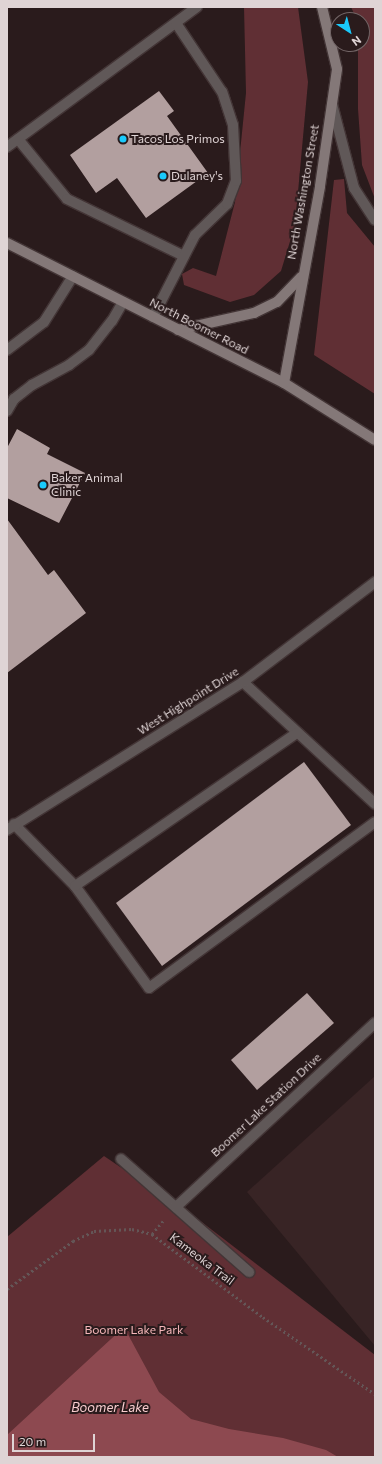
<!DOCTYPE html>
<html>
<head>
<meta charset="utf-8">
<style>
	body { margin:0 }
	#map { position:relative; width:382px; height:1464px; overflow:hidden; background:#2a1b1c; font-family:Commissioner,sans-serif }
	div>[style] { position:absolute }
	.built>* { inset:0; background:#382425 }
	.green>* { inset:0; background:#602f34 }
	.water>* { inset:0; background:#8d4950 }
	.building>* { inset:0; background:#b29f9f }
	.path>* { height:2.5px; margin-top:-1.25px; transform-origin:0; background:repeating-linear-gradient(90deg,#645657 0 2px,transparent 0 5px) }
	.roads { filter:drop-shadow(1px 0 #433536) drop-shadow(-1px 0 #433536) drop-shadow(0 1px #433536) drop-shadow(0 -1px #433536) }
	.service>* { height:10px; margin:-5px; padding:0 5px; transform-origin:5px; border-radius:5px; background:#605858 }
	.minor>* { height:10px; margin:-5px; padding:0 5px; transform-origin:5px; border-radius:5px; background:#605858 }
	.secondary>* { height:10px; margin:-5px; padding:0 5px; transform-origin:5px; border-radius:5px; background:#847878 }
	.dots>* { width:11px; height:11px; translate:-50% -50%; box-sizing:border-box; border:2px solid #2a1b1c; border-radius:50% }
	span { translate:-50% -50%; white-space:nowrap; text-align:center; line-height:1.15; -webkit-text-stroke:4px #2a1b1c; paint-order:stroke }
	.poi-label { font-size:12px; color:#dfd4d5 }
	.left { translate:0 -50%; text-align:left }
	.street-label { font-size:12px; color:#dfd4d5 }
	.park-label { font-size:12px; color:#f6b7ba }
	.water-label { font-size:13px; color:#f8cdcf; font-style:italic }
	.frame { position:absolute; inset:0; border:8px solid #dfd4d5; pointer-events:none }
	.north { position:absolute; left:330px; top:12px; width:40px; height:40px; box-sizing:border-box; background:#2a1b1c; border:1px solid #726566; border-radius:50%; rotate:144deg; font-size:11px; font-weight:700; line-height:16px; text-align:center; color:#dfd4d5 }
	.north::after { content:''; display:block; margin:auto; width:14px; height:18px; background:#1acafc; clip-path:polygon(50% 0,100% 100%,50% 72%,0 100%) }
	.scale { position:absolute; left:12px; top:1434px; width:83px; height:18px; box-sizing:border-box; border:2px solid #dfd4d5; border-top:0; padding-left:5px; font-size:12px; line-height:14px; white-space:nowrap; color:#dfd4d5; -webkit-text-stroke:3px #2a1b1c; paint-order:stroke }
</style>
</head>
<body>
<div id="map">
	<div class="built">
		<div style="clip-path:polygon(375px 1076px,375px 1346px,247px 1192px)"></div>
	</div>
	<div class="green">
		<div style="clip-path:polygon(244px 7px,298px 7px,308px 82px,295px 225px,281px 271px,254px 295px,230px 302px,184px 285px,182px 274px,193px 268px,216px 276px,235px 202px,246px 93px)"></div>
		<div style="clip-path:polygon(351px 7px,375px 7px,375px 199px,362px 165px,358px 109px,358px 44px,362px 44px,362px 20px,357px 20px)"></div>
		<div style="clip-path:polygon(344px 179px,347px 213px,375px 247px,375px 394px,314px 355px,334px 180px)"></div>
		<div style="clip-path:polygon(104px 1156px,203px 1223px,375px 1355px,375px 1457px,7px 1457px,7px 1237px)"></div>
	</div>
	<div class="water">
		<div style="clip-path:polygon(124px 1327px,159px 1392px,191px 1419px,229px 1429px,283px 1438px,326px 1450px,338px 1457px,7px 1457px,7px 1435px)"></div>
	</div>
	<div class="building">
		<div style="clip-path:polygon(159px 91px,174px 111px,167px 116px,208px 173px,146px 218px,117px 178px,96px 193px,70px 155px)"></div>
		<div style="clip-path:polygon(17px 429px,50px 448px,47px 454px,85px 473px,59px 523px,7px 498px,7px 448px)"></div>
		<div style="clip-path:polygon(7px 519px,48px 575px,54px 570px,86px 613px,7px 673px)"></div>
		<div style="clip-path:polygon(304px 762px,351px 825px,162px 966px,116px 903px)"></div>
		<div style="clip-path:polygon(307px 993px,334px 1023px,257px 1090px,231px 1060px)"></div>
	</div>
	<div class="path">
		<div style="left:152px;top:1234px;width:17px;rotate:-50deg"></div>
		<div style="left:7px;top:1289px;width:82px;rotate:-36deg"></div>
		<div style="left:73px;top:1241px;width:23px;rotate:-25deg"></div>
		<div style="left:94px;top:1231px;width:38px;rotate:-3deg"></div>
		<div style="left:132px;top:1229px;width:21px;rotate:14deg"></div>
		<div style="left:152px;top:1234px;width:139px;rotate:36.8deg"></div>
		<div style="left:263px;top:1317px;width:136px;rotate:34.5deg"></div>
	</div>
	<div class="roads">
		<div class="service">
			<div style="left:332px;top:104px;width:87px;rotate:75.3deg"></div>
			<div style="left:354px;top:188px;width:38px;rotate:57deg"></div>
			<div style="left:18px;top:139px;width:77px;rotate:50.8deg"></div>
			<div style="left:67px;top:199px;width:130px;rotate:26deg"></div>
			<div style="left:7px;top:147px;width:236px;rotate:-36.4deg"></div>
			<div style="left:153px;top:317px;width:92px;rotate:-62.9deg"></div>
			<div style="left:195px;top:235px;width:45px;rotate:-44.1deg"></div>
			<div style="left:227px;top:204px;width:25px;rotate:-69deg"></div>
			<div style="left:236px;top:181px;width:56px;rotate:-93.1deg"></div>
			<div style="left:233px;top:125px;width:35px;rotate:-108deg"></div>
			<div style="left:222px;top:92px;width:83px;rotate:-123.7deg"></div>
			<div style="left:7px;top:350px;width:46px;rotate:-37.1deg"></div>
			<div style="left:44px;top:322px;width:54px;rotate:-57.8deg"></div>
			<div style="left:7px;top:411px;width:14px;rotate:-60deg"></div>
			<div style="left:14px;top:399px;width:23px;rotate:-38deg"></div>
			<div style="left:32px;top:385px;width:42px;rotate:-28.4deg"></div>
			<div style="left:69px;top:365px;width:25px;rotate:-37deg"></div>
			<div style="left:89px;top:350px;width:37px;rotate:-52deg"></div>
			<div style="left:112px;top:321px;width:22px;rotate:-60deg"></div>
			<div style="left:243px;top:682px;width:180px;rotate:42.7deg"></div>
			<div style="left:14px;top:824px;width:87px;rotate:45.5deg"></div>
			<div style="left:75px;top:886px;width:126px;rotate:54deg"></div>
			<div style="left:149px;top:988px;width:280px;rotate:-36.3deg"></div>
			<div style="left:75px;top:886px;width:270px;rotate:-34.6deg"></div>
		</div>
		<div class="minor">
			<div style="left:7px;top:830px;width:279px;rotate:-32.1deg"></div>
			<div style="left:243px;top:682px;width:166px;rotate:-37.1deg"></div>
			<div style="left:121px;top:1159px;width:171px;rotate:41.4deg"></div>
			<div style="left:176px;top:1207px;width:271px;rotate:-42.8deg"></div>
		</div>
		<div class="secondary">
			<div style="left:7px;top:243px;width:310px;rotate:26.8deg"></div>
			<div style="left:284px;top:383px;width:107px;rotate:32.1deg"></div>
			<div style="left:178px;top:330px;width:78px;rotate:-12.6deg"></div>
			<div style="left:254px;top:313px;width:25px;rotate:-26deg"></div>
			<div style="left:277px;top:302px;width:35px;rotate:-46deg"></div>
			<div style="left:284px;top:383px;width:200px;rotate:-79.6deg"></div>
			<div style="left:320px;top:186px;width:118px;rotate:-81.7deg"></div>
			<div style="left:337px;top:69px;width:64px;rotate:-103.6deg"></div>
		</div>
	</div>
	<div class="dots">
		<div style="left:123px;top:139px;background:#1acafc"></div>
		<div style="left:163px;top:176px;background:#1acafc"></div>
		<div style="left:43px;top:485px;background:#1acafc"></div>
	</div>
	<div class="poi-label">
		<span class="left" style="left:131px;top:139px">Tacos Los Primos</span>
		<span class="left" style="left:171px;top:176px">Dulaney's</span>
		<span class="left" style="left:51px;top:485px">Baker Animal<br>Clinic</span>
	</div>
	<div class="street-label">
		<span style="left:303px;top:192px;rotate:-80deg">North Washington Street</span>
		<span style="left:199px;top:326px;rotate:27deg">North Boomer Road</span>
		<span style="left:188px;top:701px;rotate:-32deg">West Highpoint Drive</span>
		<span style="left:266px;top:1105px;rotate:-43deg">Boomer Lake Station Drive</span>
		<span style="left:202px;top:1259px;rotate:37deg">Kameoka Trail</span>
	</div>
	<div class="park-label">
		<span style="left:134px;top:1330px">Boomer Lake Park</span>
	</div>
	<div class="water-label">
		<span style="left:110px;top:1407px">Boomer Lake</span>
	</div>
	<div class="frame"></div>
	<div class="north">N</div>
	<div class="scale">20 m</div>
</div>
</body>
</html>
